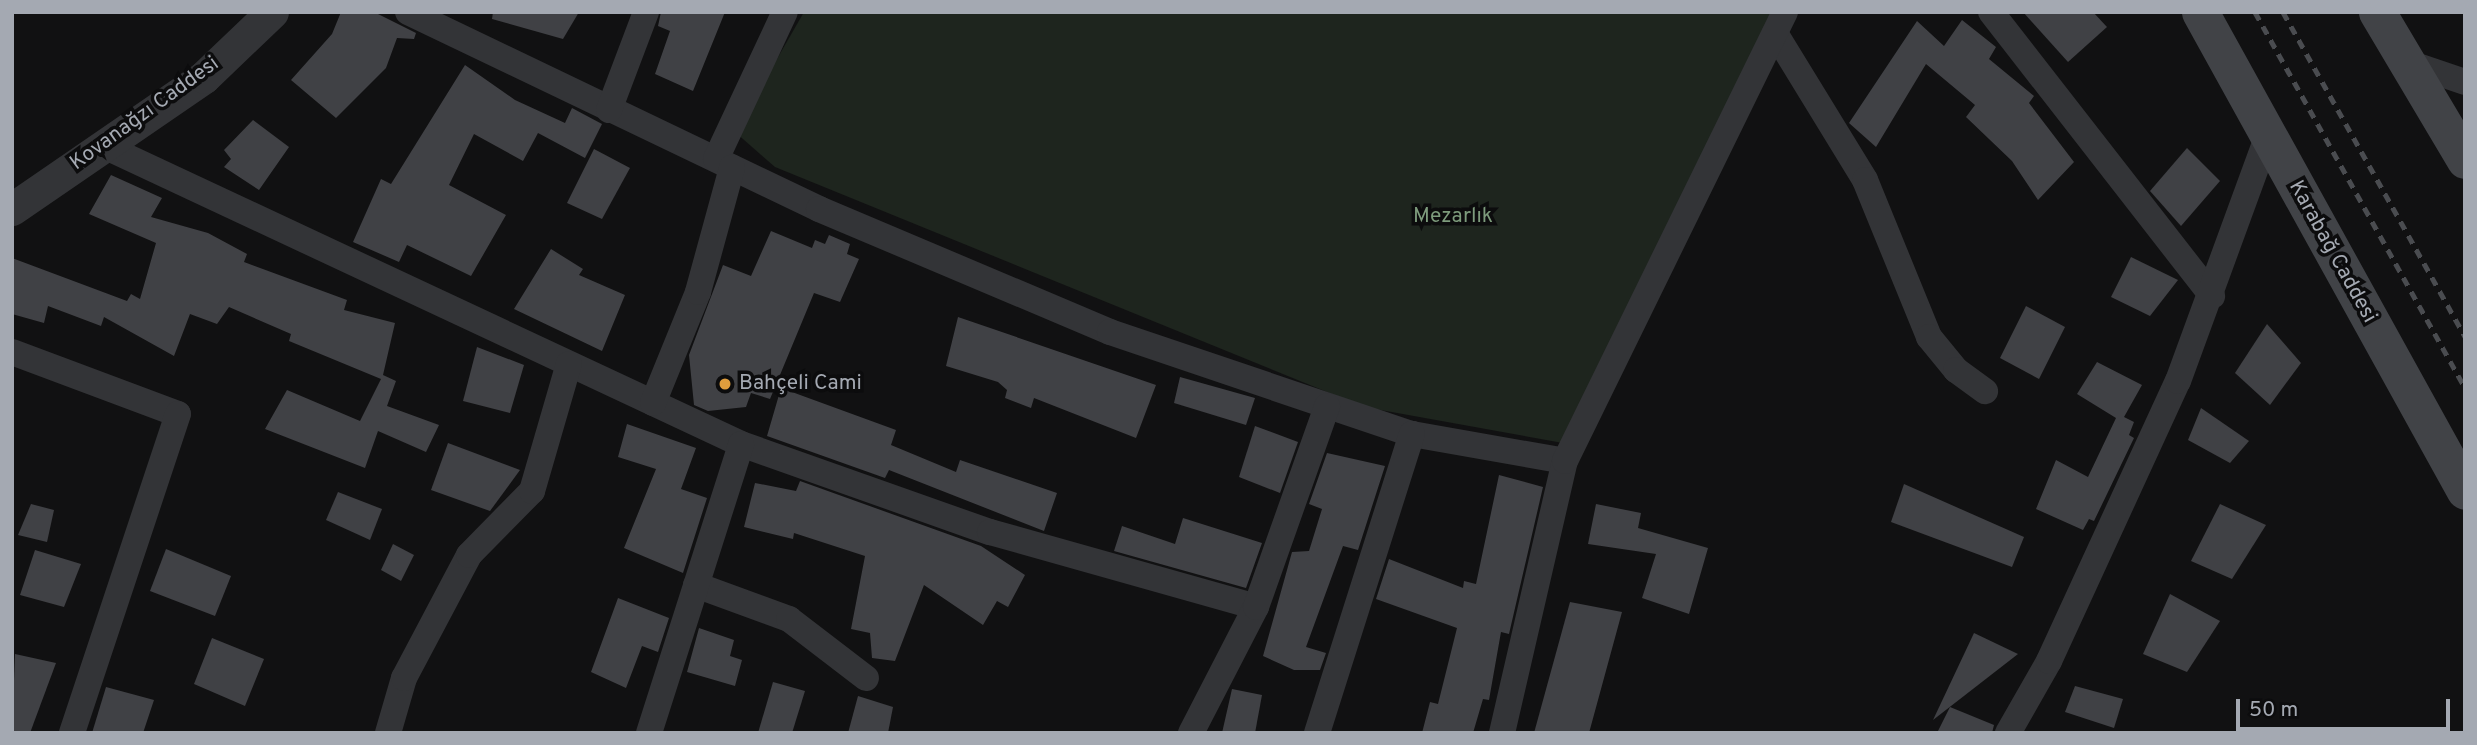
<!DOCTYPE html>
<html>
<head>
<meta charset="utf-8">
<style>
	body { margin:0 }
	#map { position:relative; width:2477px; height:745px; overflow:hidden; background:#111112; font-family:Overpass,sans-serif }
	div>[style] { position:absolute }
	.green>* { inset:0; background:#1e251e }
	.building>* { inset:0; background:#404145 }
	.minor>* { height:26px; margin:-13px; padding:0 13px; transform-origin:13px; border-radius:13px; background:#333437 }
	.tertiary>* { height:33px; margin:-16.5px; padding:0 16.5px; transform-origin:16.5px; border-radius:16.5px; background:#333437 }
	.secondary>* { height:37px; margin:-18.5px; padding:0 18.5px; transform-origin:18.5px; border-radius:18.5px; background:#414347 }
	.rail>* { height:5px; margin-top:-2.5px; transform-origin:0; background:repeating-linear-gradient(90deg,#4a4c50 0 9px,transparent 0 16px) }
	.dots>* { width:19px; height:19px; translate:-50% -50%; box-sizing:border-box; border:4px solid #0c0c0d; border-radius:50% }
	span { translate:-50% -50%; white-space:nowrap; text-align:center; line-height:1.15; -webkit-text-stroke:7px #0c0c0d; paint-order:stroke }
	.street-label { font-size:21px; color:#a4a9b2 }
	.park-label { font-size:21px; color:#7d9b7c }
	.poi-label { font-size:21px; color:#a4a9b2 }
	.left { translate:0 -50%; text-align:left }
	.frame { position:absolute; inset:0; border:14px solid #a4a9b2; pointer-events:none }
	.scale { position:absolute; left:2236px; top:699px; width:214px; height:32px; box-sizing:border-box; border:4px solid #a4a9b2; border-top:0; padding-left:9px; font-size:21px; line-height:24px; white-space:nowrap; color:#a4a9b2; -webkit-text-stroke:5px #0c0c0d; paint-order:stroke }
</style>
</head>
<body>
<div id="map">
	<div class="green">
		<div style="clip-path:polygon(804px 12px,1773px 12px,1574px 445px,1364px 407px,775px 167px,735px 132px)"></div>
	</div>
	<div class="building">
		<div style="clip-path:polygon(341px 12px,374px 12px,416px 33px,414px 39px,397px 38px,386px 68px,336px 118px,291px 80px,332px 34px)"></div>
		<div style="clip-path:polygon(493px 12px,579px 12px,563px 39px,492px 19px)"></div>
		<div style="clip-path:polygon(661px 12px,725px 12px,693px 91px,655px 74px,670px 31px,658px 26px)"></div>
		<div style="clip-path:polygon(2023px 12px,2093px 12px,2107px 27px,2068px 62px)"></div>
		<div style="clip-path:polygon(1962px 20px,1996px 47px,1989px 59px,2034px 96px,2029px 103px,2074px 162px,2038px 200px,2012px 161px,1966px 117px,1975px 105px,1926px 64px,1876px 147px,1849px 123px,1917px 21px,1944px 46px)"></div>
		<div style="clip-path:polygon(465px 65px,515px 100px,565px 123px,572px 108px,602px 124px,585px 158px,538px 133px,523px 161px,474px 134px,449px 185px,506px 215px,471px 276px,407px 245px,399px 262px,353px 242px,381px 179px,391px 184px)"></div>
		<div style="clip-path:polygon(253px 120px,289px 147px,259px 190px,224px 167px,231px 159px,224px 150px)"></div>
		<div style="clip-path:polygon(2187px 148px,2220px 181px,2181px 226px,2150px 191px)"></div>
		<div style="clip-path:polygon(594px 149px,630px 168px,602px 219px,567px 203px)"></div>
		<div style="clip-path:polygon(111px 175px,162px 198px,151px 217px,208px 233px,247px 254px,244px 262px,347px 300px,344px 310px,395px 323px,383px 375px,396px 381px,387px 406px,439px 425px,426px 452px,378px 431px,365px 468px,265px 429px,287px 390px,360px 421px,381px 379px,289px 341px,291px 334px,229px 307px,217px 324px,190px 314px,174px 356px,104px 317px,101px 326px,48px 306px,44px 323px,12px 314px,12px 258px,127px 301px,131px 294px,140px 299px,156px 243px,89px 214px)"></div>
		<div style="clip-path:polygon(771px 231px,812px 248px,815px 240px,825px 244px,829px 235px,850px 244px,847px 254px,859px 259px,840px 302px,814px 293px,770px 399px,751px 393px,746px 407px,708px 411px,694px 405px,689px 355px,723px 265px,751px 276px)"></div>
		<div style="clip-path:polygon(551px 249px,583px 269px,579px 275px,625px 295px,602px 351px,514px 309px)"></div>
		<div style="clip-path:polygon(2131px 257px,2178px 280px,2150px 316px,2111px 297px)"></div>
		<div style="clip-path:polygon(2026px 306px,2065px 327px,2039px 379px,2000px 358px)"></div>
		<div style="clip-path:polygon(958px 317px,1156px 385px,1136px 438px,1034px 398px,1031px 408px,1005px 398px,1007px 390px,998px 382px,946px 366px)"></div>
		<div style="clip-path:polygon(2267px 324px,2301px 363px,2270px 405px,2235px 373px)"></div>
		<div style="clip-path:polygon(477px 347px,524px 365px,510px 413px,463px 401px)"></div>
		<div style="clip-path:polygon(2097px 362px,2142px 385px,2124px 417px,2134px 422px,2129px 435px,2134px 438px,2094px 521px,2089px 519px,2083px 530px,2036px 509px,2056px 460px,2088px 477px,2116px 418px,2077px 394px)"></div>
		<div style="clip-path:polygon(1180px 377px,1255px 398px,1246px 425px,1174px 403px)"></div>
		<div style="clip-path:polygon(781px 388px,896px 430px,891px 445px,956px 472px,960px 460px,1057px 493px,1044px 531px,889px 470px,885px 478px,767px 436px)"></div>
		<div style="clip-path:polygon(2201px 408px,2249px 441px,2230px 463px,2188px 440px)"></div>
		<div style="clip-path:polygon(627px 424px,696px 448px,681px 489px,707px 498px,683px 573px,624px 548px,656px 469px,618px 457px)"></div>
		<div style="clip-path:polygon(1255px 426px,1298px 442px,1280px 493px,1239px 477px)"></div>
		<div style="clip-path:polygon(448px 443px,520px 470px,490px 511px,431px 490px)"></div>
		<div style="clip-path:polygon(1327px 453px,1385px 466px,1358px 550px,1343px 546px,1306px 647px,1326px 653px,1320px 670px,1294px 670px,1263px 656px,1292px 552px,1309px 551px,1322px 509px,1309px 504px)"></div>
		<div style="clip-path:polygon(1499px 475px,1543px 487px,1509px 634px,1501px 632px,1489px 700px,1483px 699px,1473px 733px,1422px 733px,1430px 702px,1438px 704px,1457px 628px,1376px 599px,1389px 559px,1463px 588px,1464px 581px,1476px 584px)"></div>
		<div style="clip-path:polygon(800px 481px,981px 546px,1025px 575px,1008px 607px,997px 601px,983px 625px,924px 585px,895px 661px,872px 658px,870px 633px,851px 629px,865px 556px,794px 533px,793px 539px,744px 527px,755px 483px,796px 491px)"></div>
		<div style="clip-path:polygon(1904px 484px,2024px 537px,2012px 567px,1891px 522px)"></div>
		<div style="clip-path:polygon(338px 492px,382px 509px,370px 540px,326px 520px)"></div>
		<div style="clip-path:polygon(31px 504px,54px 510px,47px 542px,18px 535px)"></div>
		<div style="clip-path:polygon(1596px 504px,1641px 513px,1638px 528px,1708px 548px,1689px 614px,1642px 598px,1656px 554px,1588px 544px)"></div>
		<div style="clip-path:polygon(2220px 504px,2266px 525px,2232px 579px,2191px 561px)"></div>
		<div style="clip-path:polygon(1183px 518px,1262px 543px,1246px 588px,1114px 551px,1122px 526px,1175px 544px)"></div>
		<div style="clip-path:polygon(393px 544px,414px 555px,401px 581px,381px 570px)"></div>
		<div style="clip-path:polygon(166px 549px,231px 576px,215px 616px,150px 591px)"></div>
		<div style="clip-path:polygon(35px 550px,81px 564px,64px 607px,20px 595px)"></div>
		<div style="clip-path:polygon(2170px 594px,2220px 621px,2187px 672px,2143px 654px)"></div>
		<div style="clip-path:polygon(618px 598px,669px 618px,658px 652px,642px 646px,626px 688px,591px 672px)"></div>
		<div style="clip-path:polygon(1570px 602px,1622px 612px,1589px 733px,1534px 733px)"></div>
		<div style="clip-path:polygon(699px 628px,734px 640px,730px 656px,742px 660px,735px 686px,687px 672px)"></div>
		<div style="clip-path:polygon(1974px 633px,2018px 654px,1933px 720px)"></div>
		<div style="clip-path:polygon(212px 638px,264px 659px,245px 706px,194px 684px)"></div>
		<div style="clip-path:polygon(15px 654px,56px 663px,30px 733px,12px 733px)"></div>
		<div style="clip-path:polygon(773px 682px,805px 691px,792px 733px,758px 733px)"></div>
		<div style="clip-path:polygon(2075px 686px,2123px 699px,2114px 728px,2065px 712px)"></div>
		<div style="clip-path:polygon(106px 687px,154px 700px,143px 733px,92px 733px)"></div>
		<div style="clip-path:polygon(1232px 689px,1262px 695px,1255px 733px,1222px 733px)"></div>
		<div style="clip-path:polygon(858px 696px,893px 707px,888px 733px,848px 733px)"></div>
		<div style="clip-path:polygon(1950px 707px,1994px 725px,1992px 733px,1937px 733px)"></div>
	</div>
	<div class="minor">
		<div style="left:408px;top:12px;width:456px;rotate:25.6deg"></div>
		<div style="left:819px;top:209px;width:316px;rotate:22.9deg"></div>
		<div style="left:1110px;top:332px;width:319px;rotate:18.7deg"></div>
		<div style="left:1412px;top:434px;width:155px;rotate:10deg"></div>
		<div style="left:1991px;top:12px;width:360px;rotate:52.1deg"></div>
		<div style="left:1775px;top:33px;width:172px;rotate:58.5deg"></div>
		<div style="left:1865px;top:180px;width:170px;rotate:67.8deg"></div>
		<div style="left:1929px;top:337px;width:43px;rotate:50.7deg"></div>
		<div style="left:1956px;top:370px;width:36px;rotate:36deg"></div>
		<div style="left:2412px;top:64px;width:56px;rotate:18.8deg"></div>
		<div style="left:609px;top:110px;width:105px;rotate:-69.3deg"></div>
		<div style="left:104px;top:146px;width:703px;rotate:25.07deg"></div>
		<div style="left:741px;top:444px;width:264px;rotate:19.5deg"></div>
		<div style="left:990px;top:532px;width:276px;rotate:15.7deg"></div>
		<div style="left:716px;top:159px;width:162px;rotate:-64.9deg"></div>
		<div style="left:12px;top:352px;width:177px;rotate:20.5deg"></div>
		<div style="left:178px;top:414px;width:336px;rotate:108.4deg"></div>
		<div style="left:653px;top:403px;width:120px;rotate:-67.9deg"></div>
		<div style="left:698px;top:292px;width:129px;rotate:-74.7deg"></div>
		<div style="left:696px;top:585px;width:99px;rotate:20.1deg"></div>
		<div style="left:789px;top:619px;width:97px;rotate:37.5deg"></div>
		<div style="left:388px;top:733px;width:57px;rotate:-73.8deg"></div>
		<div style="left:404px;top:678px;width:139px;rotate:-62.1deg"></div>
		<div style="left:469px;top:555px;width:90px;rotate:-45.5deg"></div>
		<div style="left:532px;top:491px;width:132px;rotate:-73.8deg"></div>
		<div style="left:649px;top:733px;width:303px;rotate:-72.3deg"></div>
		<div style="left:1191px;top:733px;width:142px;rotate:-62.7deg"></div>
		<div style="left:1256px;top:607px;width:213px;rotate:-70.5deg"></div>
		<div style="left:1317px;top:733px;width:314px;rotate:-72.4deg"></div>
		<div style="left:1502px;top:733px;width:279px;rotate:-77deg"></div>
		<div style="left:1565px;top:461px;width:500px;rotate:-63.9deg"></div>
		<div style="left:2008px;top:733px;width:83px;rotate:-60.3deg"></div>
		<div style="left:2049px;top:661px;width:308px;rotate:-65.3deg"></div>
		<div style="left:2178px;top:381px;width:259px;rotate:-69.9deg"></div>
	</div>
	<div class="tertiary">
		<div style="left:12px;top:209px;width:233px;rotate:-34.5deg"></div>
		<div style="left:204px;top:77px;width:94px;rotate:-43.7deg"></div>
	</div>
	<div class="secondary">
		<div style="left:2200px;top:12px;width:547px;rotate:61.05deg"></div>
		<div style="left:2377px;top:12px;width:172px;rotate:59.3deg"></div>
	</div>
	<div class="rail">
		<div style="left:2255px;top:12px;width:430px;rotate:60.8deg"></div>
		<div style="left:2283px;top:12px;width:372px;rotate:60.7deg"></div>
	</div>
	<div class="dots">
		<div style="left:725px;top:384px;background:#df9d3d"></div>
	</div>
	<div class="street-label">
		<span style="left:145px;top:114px;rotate:-36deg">Kovanağzı Caddesi</span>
		<span style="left:2332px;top:252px;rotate:61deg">Karabağ Caddesi</span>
	</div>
	<div class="park-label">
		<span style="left:1453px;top:217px">Mezarlık</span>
	</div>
	<div class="poi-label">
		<span class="left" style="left:739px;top:384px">Bahçeli Cami</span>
	</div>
	<div class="frame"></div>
	<div class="scale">50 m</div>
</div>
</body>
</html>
